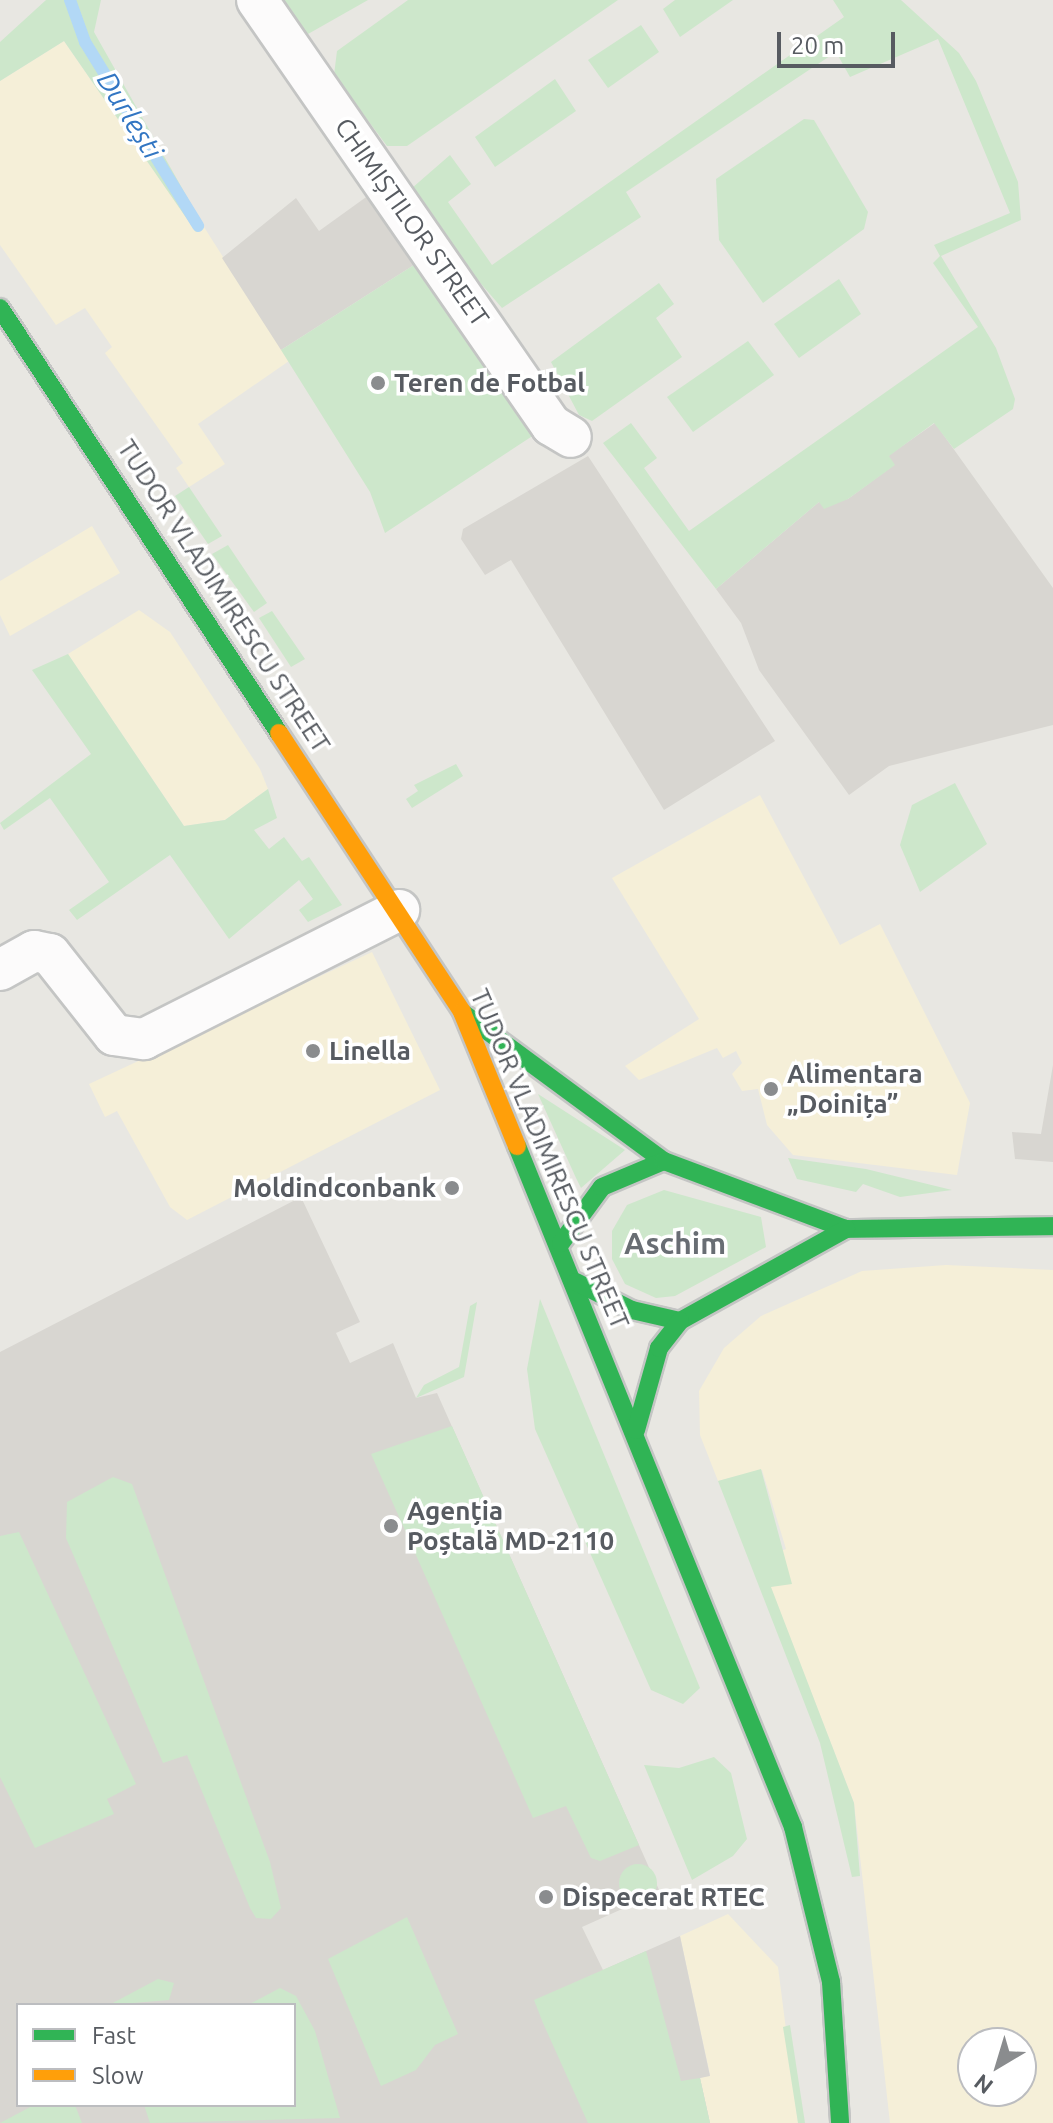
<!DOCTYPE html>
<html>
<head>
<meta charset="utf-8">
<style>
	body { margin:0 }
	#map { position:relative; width:1053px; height:2123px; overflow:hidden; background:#e8e7e2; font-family:Ubuntu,sans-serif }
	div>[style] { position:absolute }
	.commercial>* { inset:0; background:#f5efd8 }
	.industrial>* { inset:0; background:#d8d6d1 }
	.green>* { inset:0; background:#cde7cb }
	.round { border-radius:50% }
	.stream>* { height:12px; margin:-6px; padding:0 6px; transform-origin:6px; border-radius:6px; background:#b2d8f6 }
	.roads { filter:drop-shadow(2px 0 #c4c5c4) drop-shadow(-2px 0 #c4c5c4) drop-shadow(0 2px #c4c5c4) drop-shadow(0 -2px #c4c5c4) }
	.street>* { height:40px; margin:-20px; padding:0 20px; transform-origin:20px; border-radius:20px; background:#fcfbfb }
	.fast>* { height:18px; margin:-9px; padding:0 9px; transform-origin:9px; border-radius:9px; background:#30b455 }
	.slow>* { height:18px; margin:-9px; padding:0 9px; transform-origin:9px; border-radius:9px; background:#ff9f0a }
	.dots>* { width:22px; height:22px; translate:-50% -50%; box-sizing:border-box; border:4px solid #fff; border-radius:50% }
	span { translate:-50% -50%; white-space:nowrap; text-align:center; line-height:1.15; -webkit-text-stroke:7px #fff; paint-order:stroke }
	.street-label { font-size:26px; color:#575b61 }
	.poi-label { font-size:26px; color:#575b61; font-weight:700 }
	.left { translate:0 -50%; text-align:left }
	.right { translate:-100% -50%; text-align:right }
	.water-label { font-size:28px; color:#3276c3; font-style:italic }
	.quarter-label { font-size:30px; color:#686d73; font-weight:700 }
	.legend { position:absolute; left:16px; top:2003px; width:280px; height:104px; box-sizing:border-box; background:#fff; border:2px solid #bcbdc0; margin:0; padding:10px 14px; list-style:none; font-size:24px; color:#575b61 }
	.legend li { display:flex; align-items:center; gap:16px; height:40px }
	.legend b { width:40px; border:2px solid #bcbdc0 }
	.north { position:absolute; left:957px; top:2027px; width:80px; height:80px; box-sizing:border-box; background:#fff; border:2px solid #bcbdc0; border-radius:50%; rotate:218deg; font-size:22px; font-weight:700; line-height:32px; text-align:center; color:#575b61 }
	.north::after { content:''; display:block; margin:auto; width:28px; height:36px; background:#8a8c8e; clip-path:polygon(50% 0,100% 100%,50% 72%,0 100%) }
	.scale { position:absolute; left:777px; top:32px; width:118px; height:36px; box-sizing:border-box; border:4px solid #575b61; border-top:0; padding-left:10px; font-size:24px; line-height:28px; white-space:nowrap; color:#575b61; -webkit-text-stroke:6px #fff; paint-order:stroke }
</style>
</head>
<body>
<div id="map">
	<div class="commercial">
		<div style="clip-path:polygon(64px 41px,196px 232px,204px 227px,289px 361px,198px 424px,225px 464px,189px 487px,176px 468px,183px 463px,105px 353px,112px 347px,85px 308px,56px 325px,0 245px,0 81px)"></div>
		<div style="clip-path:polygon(92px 526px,120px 573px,10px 636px,0 615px,0 581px)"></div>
		<div style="clip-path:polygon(139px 610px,170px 632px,260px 769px,268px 789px,225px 820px,184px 826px,68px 654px)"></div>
		<div style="clip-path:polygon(760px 795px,840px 945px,880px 924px,970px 1103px,957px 1175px,793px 1155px,767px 1125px,758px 1089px,742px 1091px,732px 1074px,742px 1063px,736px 1051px,723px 1058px,717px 1048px,639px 1080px,625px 1066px,699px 1019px,612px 878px)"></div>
		<div style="clip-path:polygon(372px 952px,440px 1090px,187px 1220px,170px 1207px,117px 1111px,105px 1117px,89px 1084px)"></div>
		<div style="clip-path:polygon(evenodd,946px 1265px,1053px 1270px,1053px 2123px,890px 2123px,854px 1803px,770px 1586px,791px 1583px,781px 1551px,786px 1549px,762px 1470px,718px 1481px,700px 1435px,699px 1391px,724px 1348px,761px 1316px,862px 1271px,946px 1265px,973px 2043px,1021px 2043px,1021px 2091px,973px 2091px,973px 2043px)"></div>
		<div style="clip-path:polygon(728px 1914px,778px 1967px,798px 2123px,710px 2123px,700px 2078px,710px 2075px,680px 1936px)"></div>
	</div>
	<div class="industrial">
		<div style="clip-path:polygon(369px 195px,417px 263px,281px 350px,222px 258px,296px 198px,319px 231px)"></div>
		<div style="clip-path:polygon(935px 423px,1053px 588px,1053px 725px,889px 766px,849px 795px,759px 670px,741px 623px,716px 589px,819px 502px,848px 499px,894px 465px,888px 456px)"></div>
		<div style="clip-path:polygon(588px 456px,775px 741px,664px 810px,511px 560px,485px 575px,461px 539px,463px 529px)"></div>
		<div style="clip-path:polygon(1053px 1065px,1053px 1162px,1015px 1159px,1012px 1132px,1041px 1134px)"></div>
		<div style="clip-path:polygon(evenodd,301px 1197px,360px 1322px,336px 1333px,350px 1363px,393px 1343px,416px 1398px,437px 1393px,660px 1892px,582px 1927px,603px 1970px,680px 1936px,710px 2076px,700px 2078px,710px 2123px,0 2123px,0 1352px,301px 1197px,18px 2005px,294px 2005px,294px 2105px,18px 2105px,18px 2005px)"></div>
	</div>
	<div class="green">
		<div style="clip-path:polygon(46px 0,101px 0,94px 32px,204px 227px,196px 232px,64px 41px,0 81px,0 42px)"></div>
		<div style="clip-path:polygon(270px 0,368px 0,301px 38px)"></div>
		<div style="clip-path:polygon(408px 0,618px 0,407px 146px,387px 146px,334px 75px,337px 51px)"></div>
		<div style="clip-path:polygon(675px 0,733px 0,680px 37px,663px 9px)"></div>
		<div style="clip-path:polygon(833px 0,901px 0,959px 53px,976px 81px,1018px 182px,1021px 220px,941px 256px,996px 348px,1015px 399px,1013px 409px,954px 449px,934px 423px,889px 456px,895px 465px,848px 499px,824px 509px,819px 502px,716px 589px,603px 443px,631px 423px,657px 458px,644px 468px,689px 531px,978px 327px,933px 263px,940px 256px,934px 245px,1010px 213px,938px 39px,850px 77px,836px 52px,626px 192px,641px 217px,502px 308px,404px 195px,450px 155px,471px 184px,448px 202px,492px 265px,844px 17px)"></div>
		<div style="clip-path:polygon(641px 25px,659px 52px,608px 88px,588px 60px)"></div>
		<div style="clip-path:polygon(555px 79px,576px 111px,495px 167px,475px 137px)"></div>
		<div style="clip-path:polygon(804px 119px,814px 120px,868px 212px,864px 229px,763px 303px,719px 240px,716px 179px)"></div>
		<div style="clip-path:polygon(417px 263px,534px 435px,385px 533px,370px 492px,281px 350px)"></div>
		<div style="clip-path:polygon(839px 279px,861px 314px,799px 358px,774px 324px)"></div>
		<div style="clip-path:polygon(659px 283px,674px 304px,656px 318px,682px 357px,592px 421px,579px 415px,551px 362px)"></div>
		<div style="clip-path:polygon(748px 341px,774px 375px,693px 432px,667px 397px)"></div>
		<div style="clip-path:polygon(189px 487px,222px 536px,208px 544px,175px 496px)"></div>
		<div style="clip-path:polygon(228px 545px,267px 603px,254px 612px,212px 554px)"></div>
		<div style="clip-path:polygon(272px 611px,305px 659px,291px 667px,259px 618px)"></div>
		<div style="clip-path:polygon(68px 654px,184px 826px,225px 820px,268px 789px,277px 818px,254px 830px,269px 849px,284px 837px,302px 861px,309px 857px,342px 905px,308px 922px,299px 910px,313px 899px,299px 880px,229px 939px,170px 855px,77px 920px,69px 910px,109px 882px,50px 798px,4px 830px,0 823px,91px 754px,32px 670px)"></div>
		<div style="clip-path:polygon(456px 764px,463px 776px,412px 808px,406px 799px,418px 791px,414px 785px)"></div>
		<div style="clip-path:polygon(955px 783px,987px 844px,920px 892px,900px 845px,912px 805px)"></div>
		<div style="clip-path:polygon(538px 1094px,625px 1150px,581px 1188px,576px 1178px)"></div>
		<div style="clip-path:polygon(788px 1158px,866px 1169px,952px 1190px,900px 1197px,863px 1184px,856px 1192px,797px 1179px)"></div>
		<div style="clip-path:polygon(664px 1190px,761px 1217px,766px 1247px,675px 1296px,656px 1298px,625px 1284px,612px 1259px,612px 1231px,627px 1205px)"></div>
		<div style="clip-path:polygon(540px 1299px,700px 1688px,683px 1704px,651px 1690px,535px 1429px,527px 1369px)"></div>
		<div style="clip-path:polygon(477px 1302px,464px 1377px,416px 1398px,424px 1385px,459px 1367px,470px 1306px)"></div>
		<div style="clip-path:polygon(452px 1426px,639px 1845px,600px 1861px,591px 1858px,566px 1806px,533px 1818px,371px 1454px)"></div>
		<div style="clip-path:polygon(761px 1469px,792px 1584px,771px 1587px,854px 1803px,860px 1876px,852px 1877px,820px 1743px,718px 1481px)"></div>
		<div style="clip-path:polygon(113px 1477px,132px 1484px,270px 1862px,281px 1908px,271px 1919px,256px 1918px,250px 1908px,187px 1755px,163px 1763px,66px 1538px,67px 1502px)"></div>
		<div style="clip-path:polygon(19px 1532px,136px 1784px,107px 1799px,114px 1814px,35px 1848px,0 1777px,0 1536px)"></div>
		<div style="clip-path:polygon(714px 1757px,731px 1773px,747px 1839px,733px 1856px,692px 1880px,644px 1765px,679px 1768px)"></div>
		<div class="round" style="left:619px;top:1864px;width:38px;height:38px"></div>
		<div style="clip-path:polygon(407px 1917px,458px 2034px,435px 2045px,416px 2070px,381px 2086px,328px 1959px)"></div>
		<div style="clip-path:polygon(646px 1951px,681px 2081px,700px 2078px,710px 2123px,588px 2123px,543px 2023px,534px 2000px)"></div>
		<div style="clip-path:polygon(158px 1979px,174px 1983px,169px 2000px,109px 2005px)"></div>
		<div style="clip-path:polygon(280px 1988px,296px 1996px,315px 2031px,340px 2118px,150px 2123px,144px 2105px,294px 2105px,294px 2005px,248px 2005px)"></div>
		<div style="clip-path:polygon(790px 2025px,805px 2123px,798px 2123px,783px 2027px)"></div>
		<div style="clip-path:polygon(34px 2105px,75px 2105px,82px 2123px,0 2123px)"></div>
	</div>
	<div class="stream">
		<div style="left:70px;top:0;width:45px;rotate:70.3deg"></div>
		<div style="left:85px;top:42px;width:216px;rotate:58.4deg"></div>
	</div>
	<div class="roads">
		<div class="street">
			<div style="left:257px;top:0;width:517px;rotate:55.33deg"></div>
			<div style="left:551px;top:425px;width:23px;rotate:31deg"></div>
			<div style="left:0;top:970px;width:39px;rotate:-29deg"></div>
			<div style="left:34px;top:951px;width:16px;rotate:11deg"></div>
			<div style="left:50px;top:954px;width:103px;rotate:51.7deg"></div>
			<div style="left:114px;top:1035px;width:30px;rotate:8deg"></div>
			<div style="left:144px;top:1039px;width:286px;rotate:-26.8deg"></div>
		</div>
		<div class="fast">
			<div style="left:0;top:308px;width:508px;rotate:56.72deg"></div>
			<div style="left:463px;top:1013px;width:250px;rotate:36.4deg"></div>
			<div style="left:517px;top:1146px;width:735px;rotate:67.94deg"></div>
			<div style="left:793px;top:1827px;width:160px;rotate:76.2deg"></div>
			<div style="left:831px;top:1982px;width:141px;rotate:86.3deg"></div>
			<div style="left:561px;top:1243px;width:69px;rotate:-53.8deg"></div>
			<div style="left:602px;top:1187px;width:67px;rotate:-22.8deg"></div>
			<div style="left:664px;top:1161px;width:194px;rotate:20.5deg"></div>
			<div style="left:846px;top:1229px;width:207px;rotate:-0.8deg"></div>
			<div style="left:576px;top:1282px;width:63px;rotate:26.6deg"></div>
			<div style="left:632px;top:1310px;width:49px;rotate:12.9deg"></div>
			<div style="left:680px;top:1321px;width:190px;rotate:-29deg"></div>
			<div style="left:636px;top:1430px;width:85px;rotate:-74.3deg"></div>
			<div style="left:659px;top:1348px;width:34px;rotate:-52deg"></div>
		</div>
		<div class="slow">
			<div style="left:279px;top:733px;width:334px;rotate:56.7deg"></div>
			<div style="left:462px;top:1012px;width:145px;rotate:67.7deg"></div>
		</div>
	</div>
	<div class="dots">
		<div style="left:378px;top:383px;background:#8a8c8e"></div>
		<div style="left:313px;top:1051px;background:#8a8c8e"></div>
		<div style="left:771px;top:1089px;background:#8a8c8e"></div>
		<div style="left:452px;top:1188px;background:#8a8c8e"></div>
		<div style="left:391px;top:1526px;background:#8a8c8e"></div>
		<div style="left:546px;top:1897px;background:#8a8c8e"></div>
	</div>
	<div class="street-label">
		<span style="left:412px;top:222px;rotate:55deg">CHIMIȘTILOR STREET</span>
		<span style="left:224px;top:596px;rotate:57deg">TUDOR VLADIMIRESCU STREET</span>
		<span style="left:550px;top:1159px;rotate:67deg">TUDOR VLADIMIRESCU STREET</span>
	</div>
	<div class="poi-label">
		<span class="left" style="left:394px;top:383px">Teren de Fotbal</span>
		<span class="left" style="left:329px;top:1051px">Linella</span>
		<span class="left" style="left:787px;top:1089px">Alimentara<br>„Doinița”</span>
		<span class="right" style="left:436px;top:1188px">Moldindconbank</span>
		<span class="left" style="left:407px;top:1526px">Agenția<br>Poștală MD-2110</span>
		<span class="left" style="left:562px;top:1897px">Dispecerat RTEC</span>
	</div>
	<div class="water-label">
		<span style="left:130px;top:115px;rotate:58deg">Durlești</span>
	</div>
	<div class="quarter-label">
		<span style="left:675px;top:1243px">Aschim</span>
	</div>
	<ul class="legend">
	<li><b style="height:10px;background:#30b455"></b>Fast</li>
	<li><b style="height:10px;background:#ff9f0a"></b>Slow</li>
	</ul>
	<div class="north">N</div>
	<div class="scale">20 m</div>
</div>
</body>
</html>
